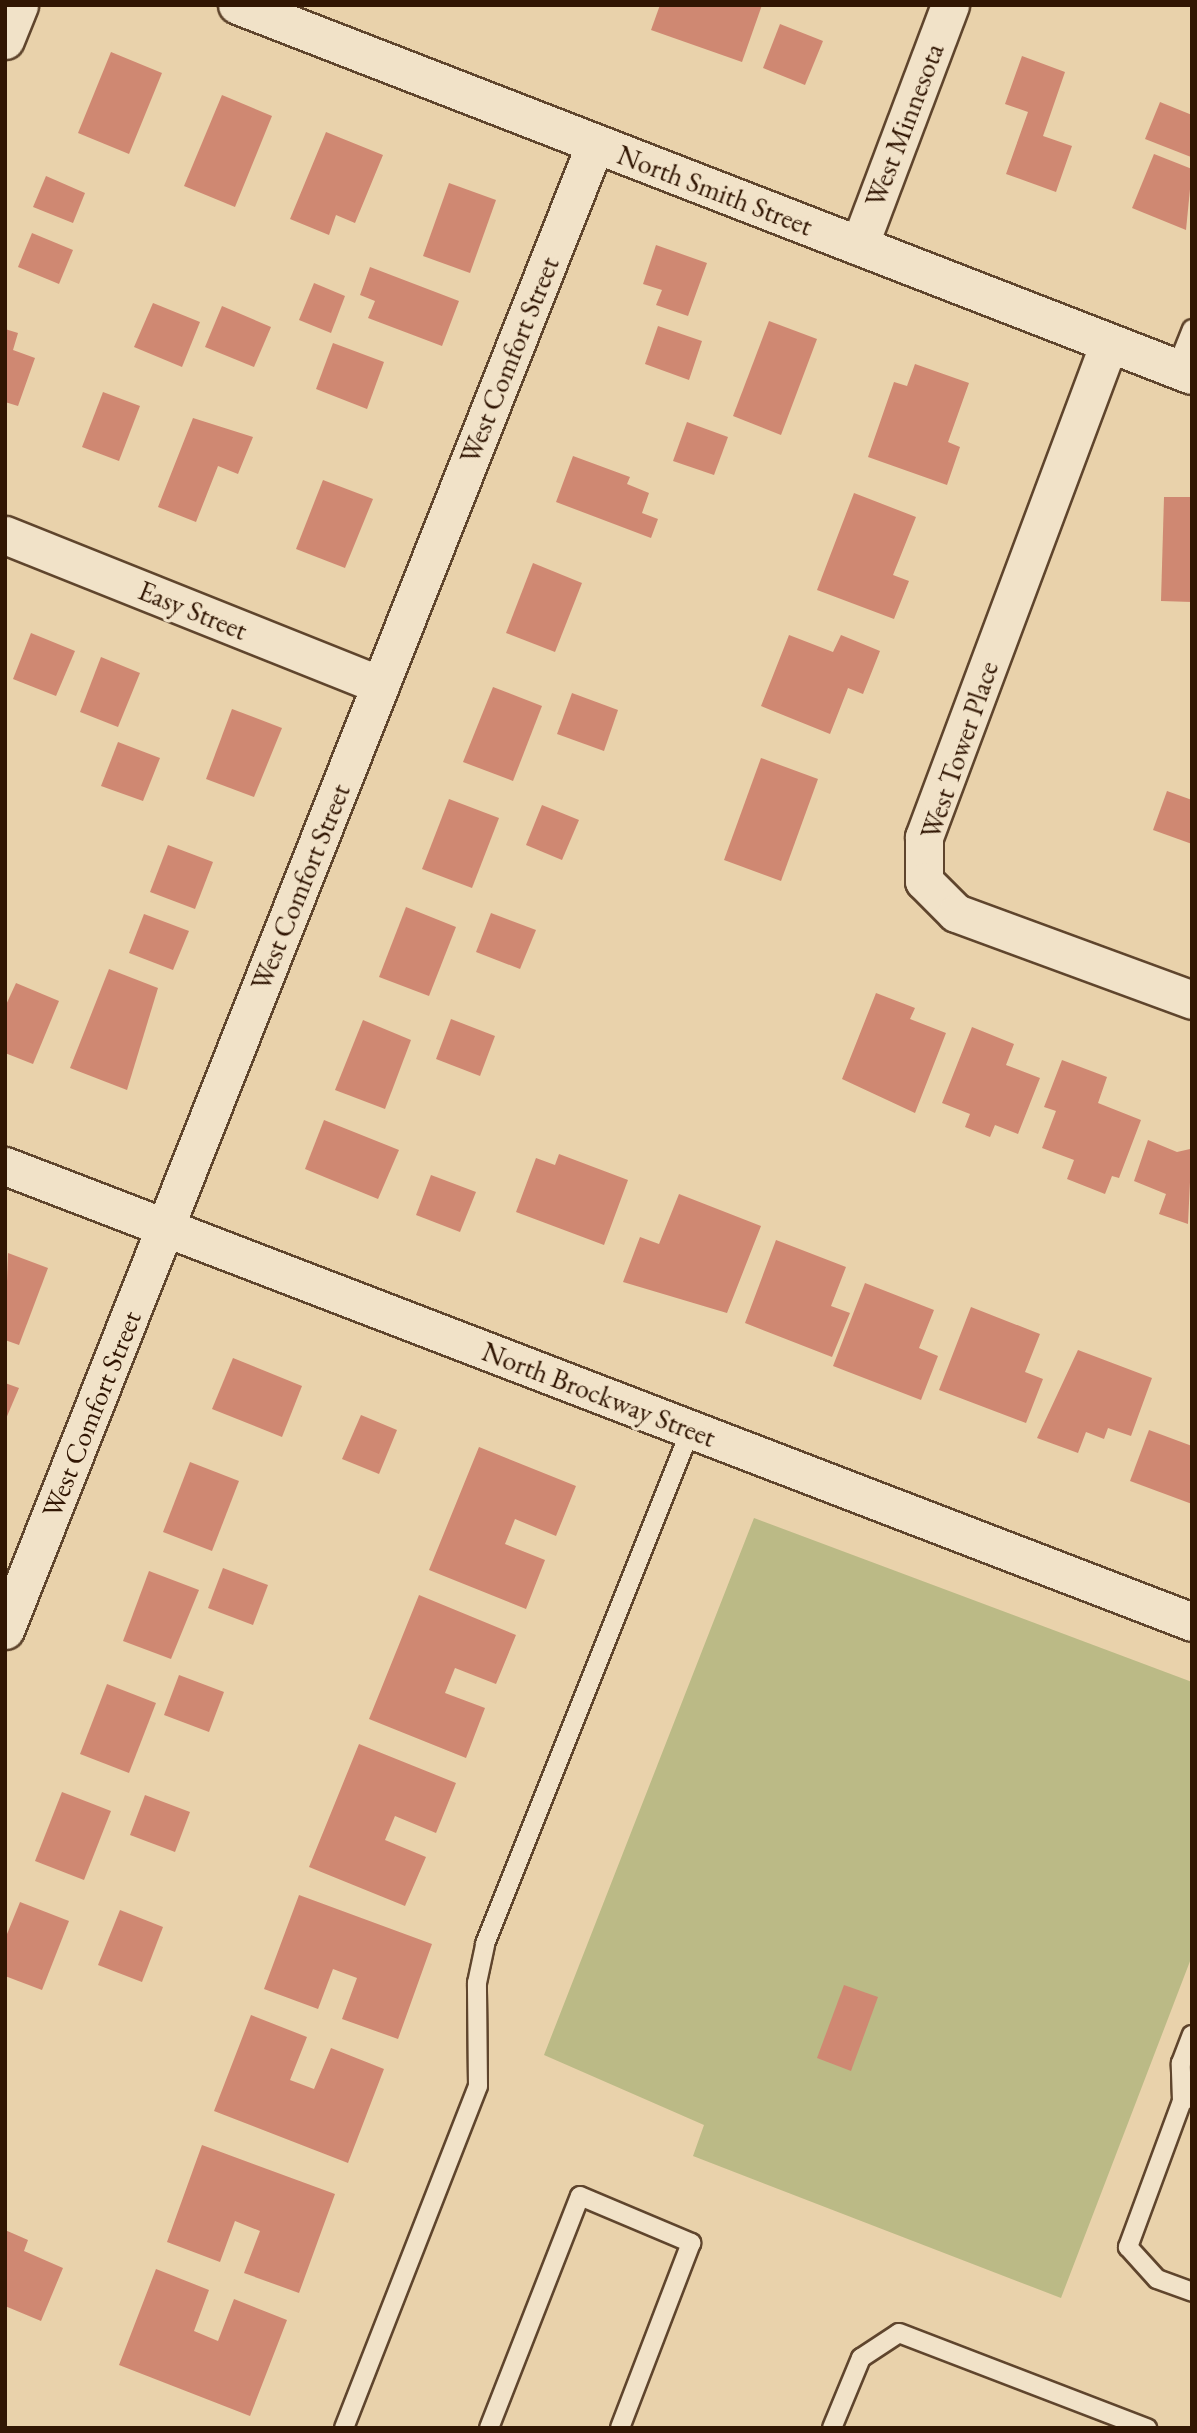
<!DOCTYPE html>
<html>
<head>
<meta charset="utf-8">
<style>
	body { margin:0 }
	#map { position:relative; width:1197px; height:2433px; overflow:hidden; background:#e9d2ab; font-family:"EB Garamond",serif }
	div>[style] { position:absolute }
	.green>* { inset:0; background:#bbba86 }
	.building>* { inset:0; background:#cf8872 }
	.roads { filter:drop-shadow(2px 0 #5f452d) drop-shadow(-2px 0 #5f452d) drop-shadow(0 2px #5f452d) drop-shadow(0 -2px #5f452d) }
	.service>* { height:18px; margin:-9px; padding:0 9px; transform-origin:9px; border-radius:9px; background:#f1e2c8 }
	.minor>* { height:37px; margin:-18.5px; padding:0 18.5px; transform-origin:18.5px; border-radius:18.5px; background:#f1e2c8 }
	.tertiary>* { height:38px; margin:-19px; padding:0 19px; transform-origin:19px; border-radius:19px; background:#f1e2c8 }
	span { translate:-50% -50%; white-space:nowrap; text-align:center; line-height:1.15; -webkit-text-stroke:7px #f1e2c8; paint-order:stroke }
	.street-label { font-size:28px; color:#311603 }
	.frame { position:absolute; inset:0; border:7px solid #311603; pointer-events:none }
</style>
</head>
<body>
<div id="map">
	<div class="green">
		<div style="clip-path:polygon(754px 1518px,1192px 1682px,1192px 1956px,1061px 2298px,693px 2156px,704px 2125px,544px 2055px)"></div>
	</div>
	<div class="building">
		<div style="clip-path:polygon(660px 5px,762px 5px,742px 62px,651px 30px)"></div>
		<div style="clip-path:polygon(780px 24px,823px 41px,805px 85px,763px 68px)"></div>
		<div style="clip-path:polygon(111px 52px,162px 73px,129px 154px,78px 133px)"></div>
		<div style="clip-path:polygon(1022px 56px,1065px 72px,1043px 136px,1072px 146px,1056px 192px,1006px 174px,1028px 112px,1005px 104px)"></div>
		<div style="clip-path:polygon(222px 95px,272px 116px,235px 207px,184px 186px)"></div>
		<div style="clip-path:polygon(1160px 102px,1192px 115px,1191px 157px,1145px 139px)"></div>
		<div style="clip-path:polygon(326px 132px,383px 155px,355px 223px,336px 215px,329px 235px,290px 219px)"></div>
		<div style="clip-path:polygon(1154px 154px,1192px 169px,1186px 230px,1132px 208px)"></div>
		<div style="clip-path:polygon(46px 176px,85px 193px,73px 223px,33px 207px)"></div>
		<div style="clip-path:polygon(449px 183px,496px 200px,470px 273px,423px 256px)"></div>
		<div style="clip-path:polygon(32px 233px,73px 250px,59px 284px,18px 267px)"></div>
		<div style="clip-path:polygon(656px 245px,707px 263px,688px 316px,656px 305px,662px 290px,643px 284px)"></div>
		<div style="clip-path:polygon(370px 267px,459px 301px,442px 346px,368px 318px,375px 301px,360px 295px)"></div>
		<div style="clip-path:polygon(314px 283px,345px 296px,331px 333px,299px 320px)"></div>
		<div style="clip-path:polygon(153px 303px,200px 322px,182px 367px,134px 347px)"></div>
		<div style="clip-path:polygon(222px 306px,271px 327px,254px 367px,205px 347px)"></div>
		<div style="clip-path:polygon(769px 321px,817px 339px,781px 435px,733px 416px)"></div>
		<div style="clip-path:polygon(658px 326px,702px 341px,689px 380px,645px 364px)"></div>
		<div style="clip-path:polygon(5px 329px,18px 333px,13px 350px,35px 358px,18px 406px,5px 402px)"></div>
		<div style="clip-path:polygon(333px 343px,384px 362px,367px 409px,316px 389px)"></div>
		<div style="clip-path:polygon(915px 364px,969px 383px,948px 442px,960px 447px,947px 485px,868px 457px,894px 382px,907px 386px)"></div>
		<div style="clip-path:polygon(103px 392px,140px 406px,119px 461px,82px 447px)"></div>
		<div style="clip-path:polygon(193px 418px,253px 437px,238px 474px,218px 466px,196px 522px,158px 507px)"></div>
		<div style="clip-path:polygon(687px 422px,728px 437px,714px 475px,673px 461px)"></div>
		<div style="clip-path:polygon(573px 456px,630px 477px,627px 484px,649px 493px,642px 513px,658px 519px,651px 538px,556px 502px)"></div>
		<div style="clip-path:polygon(323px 480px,373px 499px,345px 568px,296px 549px)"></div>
		<div style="clip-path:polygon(854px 493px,916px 517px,893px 575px,909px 581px,894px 619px,817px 590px)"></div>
		<div style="clip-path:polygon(1164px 497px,1192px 497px,1192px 602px,1161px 601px)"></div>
		<div style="clip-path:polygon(533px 563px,582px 583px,555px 652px,506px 633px)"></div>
		<div style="clip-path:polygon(31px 633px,75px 651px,56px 696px,13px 679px)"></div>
		<div style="clip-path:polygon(789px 635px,833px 652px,841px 635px,880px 651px,863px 694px,848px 688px,830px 734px,761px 706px)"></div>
		<div style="clip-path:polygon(101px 657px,140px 673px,118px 727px,80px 712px)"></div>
		<div style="clip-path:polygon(493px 687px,542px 706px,513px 781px,463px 762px)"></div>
		<div style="clip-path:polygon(572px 693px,618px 710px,604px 751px,557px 734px)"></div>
		<div style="clip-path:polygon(232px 709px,282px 728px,254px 797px,206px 779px)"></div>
		<div style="clip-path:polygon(118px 742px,160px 758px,143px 801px,101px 786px)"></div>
		<div style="clip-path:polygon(761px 758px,818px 779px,781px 881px,724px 860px)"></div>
		<div style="clip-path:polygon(1167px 791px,1192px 800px,1192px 844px,1153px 830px)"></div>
		<div style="clip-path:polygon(449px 799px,499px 818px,472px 888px,422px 869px)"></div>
		<div style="clip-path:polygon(542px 805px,579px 820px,562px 860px,526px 845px)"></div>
		<div style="clip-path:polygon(168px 845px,213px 862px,195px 909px,150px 892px)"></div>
		<div style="clip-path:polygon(406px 907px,456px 927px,429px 996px,379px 977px)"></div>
		<div style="clip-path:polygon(491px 913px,536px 930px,520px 969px,476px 952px)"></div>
		<div style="clip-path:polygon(144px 914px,189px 931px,173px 970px,129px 953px)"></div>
		<div style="clip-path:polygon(109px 969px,158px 988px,127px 1090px,70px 1068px)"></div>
		<div style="clip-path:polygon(16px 983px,59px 1001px,33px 1064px,5px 1053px,5px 1007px)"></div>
		<div style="clip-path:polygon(876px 993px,915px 1008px,910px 1019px,946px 1033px,915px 1113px,842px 1079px)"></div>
		<div style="clip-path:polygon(451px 1019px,495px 1036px,480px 1076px,436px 1059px)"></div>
		<div style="clip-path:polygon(363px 1020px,411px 1040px,385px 1109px,335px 1090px)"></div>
		<div style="clip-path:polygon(972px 1027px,1014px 1044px,1006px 1065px,1040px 1078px,1018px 1134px,995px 1125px,990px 1137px,965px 1127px,970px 1114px,942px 1103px)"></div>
		<div style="clip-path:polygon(1062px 1060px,1107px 1077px,1098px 1103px,1141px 1120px,1119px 1178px,1112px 1176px,1105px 1194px,1067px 1179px,1074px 1160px,1042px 1148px,1056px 1111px,1044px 1107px)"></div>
		<div style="clip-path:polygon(324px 1120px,399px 1150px,378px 1199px,305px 1169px)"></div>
		<div style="clip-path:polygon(1148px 1140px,1177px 1152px,1190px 1149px,1192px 1140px,1188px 1224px,1159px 1214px,1166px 1194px,1134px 1181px)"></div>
		<div style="clip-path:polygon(559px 1154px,628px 1180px,604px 1245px,516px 1212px,536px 1158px,555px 1165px)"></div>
		<div style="clip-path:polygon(431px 1175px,476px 1192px,460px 1232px,416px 1215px)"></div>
		<div style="clip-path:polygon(679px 1194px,761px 1226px,727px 1313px,623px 1282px,640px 1237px,659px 1244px)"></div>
		<div style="clip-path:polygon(776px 1240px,846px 1267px,831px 1306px,850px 1313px,832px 1357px,745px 1323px)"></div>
		<div style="clip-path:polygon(8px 1253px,48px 1268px,19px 1345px,5px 1340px)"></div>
		<div style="clip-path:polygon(865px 1283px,934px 1310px,919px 1348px,938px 1356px,921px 1400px,833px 1366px)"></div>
		<div style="clip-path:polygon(971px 1307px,1040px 1334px,1025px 1372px,1043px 1379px,1026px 1423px,939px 1390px)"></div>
		<div style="clip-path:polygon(1078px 1350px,1152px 1378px,1131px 1436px,1108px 1428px,1104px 1439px,1086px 1432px,1078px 1453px,1037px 1438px)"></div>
		<div style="clip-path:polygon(233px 1358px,302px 1386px,282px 1437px,212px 1409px)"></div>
		<div style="clip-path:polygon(5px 1383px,19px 1388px,5px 1421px)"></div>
		<div style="clip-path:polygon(361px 1415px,397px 1430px,379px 1474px,342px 1459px)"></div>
		<div style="clip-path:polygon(1149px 1430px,1192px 1446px,1192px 1504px,1130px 1481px)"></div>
		<div style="clip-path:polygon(479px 1447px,576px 1486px,556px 1536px,515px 1519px,505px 1544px,545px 1560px,526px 1609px,429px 1570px)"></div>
		<div style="clip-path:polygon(190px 1462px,239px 1481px,212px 1551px,163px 1532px)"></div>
		<div style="clip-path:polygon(223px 1568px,268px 1585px,253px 1625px,208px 1608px)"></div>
		<div style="clip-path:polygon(149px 1571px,199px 1590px,171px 1659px,123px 1641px)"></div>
		<div style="clip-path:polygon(419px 1595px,516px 1635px,496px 1684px,455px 1668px,445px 1693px,485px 1708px,466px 1758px,369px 1719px)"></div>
		<div style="clip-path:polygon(179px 1675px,224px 1692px,209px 1732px,164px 1715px)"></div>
		<div style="clip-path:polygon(107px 1684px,156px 1703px,129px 1773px,80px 1754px)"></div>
		<div style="clip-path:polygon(359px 1744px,456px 1783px,436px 1833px,395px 1816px,385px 1840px,426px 1857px,405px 1906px,309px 1867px)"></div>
		<div style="clip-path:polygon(62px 1792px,111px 1811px,84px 1880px,35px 1861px)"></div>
		<div style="clip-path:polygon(145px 1795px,190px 1812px,175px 1852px,130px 1835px)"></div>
		<div style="clip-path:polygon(299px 1895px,432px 1944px,398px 2039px,342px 2019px,357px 1978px,333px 1969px,318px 2009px,264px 1989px)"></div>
		<div style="clip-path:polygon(20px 1902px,69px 1921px,42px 1990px,5px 1976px,5px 1939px)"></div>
		<div style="clip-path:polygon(120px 1910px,163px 1927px,142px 1982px,98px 1965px)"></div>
		<div style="clip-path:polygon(844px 1985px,878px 1997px,851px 2071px,817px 2058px)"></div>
		<div style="clip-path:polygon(251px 2015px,307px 2037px,290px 2080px,314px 2089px,331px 2048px,384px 2069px,348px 2163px,214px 2111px)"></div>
		<div style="clip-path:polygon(202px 2145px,335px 2194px,299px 2293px,244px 2273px,260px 2231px,235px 2221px,220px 2262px,167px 2242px)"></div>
		<div style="clip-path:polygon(5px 2230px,28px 2240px,24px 2251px,63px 2268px,41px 2321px,5px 2306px)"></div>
		<div style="clip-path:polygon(156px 2269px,209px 2290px,194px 2331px,218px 2341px,234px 2299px,287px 2320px,250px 2416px,119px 2365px)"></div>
	</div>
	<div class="roads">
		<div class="service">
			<div style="left:1176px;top:369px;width:43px;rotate:-68.2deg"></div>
			<div style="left:1192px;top:2097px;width:11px;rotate:158deg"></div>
			<div style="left:1182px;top:2101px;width:156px;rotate:110.3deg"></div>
			<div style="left:1128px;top:2247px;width:43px;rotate:47.8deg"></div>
			<div style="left:1157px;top:2279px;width:37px;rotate:20deg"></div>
			<div style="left:1182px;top:2101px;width:38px;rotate:-92deg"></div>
			<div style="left:1181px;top:2063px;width:30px;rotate:-69deg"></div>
			<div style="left:344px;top:2428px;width:367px;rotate:-68.6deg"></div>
			<div style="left:478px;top:2086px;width:103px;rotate:-90.6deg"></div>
			<div style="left:477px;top:1983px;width:40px;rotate:-78deg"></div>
			<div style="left:485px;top:1944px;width:555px;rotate:-68.2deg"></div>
			<div style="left:489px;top:2428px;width:249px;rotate:-68.6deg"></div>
			<div style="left:580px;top:2196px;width:121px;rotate:22.9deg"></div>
			<div style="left:691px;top:2243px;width:198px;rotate:111deg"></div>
			<div style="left:832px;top:2428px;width:76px;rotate:-67.5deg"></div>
			<div style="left:861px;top:2358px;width:45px;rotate:-33.3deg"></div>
			<div style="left:899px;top:2333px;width:266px;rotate:21deg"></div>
		</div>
		<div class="minor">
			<div style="left:5px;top:40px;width:38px;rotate:-68deg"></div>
			<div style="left:859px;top:246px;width:258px;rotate:-69.3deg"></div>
			<div style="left:1109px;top:343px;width:528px;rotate:110.53deg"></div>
			<div style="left:924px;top:837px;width:44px;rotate:90deg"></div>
			<div style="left:924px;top:881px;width:45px;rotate:45deg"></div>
			<div style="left:956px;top:913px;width:252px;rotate:20.2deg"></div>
			<div style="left:5px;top:535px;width:404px;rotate:21.8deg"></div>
			<div style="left:5px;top:1166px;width:1272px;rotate:21.01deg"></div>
			<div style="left:5px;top:1630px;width:1599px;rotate:-68.34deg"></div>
		</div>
		<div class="tertiary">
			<div style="left:238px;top:5px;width:1023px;rotate:21.2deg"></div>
		</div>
	</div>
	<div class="street-label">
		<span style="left:904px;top:125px;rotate:-69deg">West Minnesota</span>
		<span style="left:715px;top:190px;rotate:21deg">North Smith Street</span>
		<span style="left:509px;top:360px;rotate:-68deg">West Comfort Street</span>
		<span style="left:193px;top:610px;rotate:22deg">Easy Street</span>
		<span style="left:959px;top:750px;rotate:-71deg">West Tower Place</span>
		<span style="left:300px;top:887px;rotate:-68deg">West Comfort Street</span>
		<span style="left:599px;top:1394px;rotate:21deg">North Brockway Street</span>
		<span style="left:91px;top:1414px;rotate:-68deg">West Comfort Street</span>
	</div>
	<div class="frame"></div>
</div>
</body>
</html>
